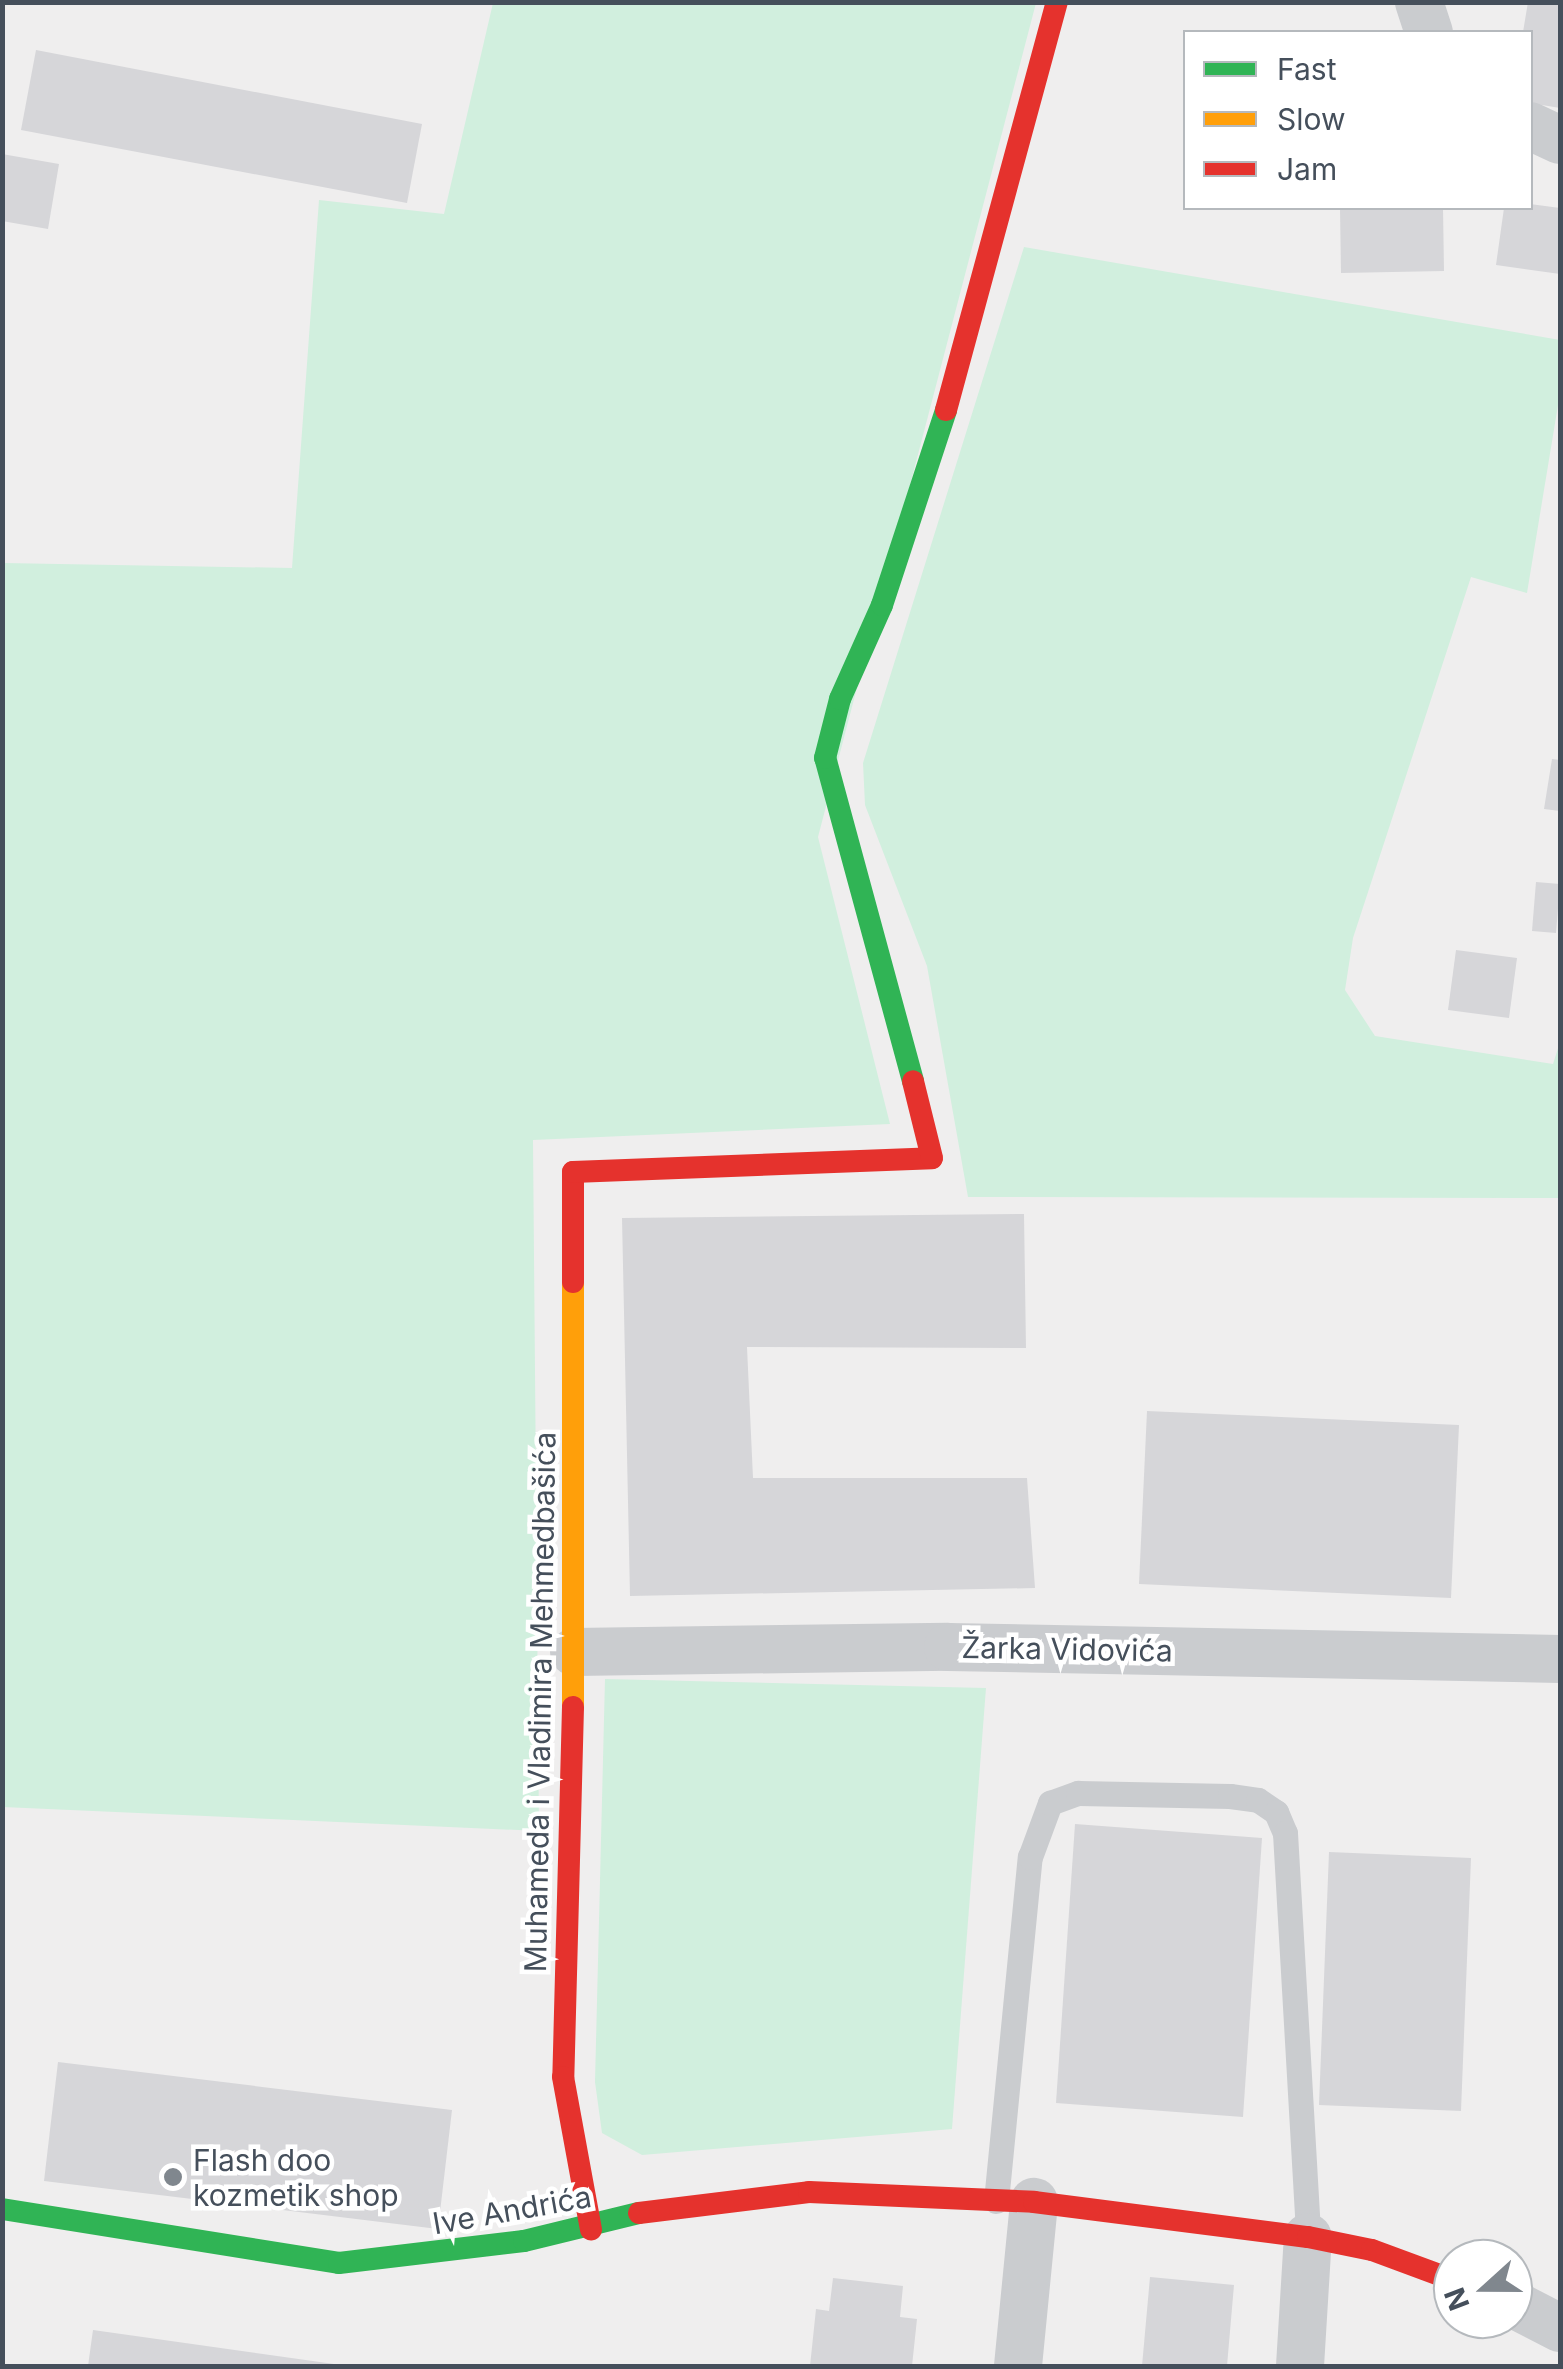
<!DOCTYPE html>
<html>
<head>
<meta charset="utf-8">
<style>
	body { margin:0 }
	#map { position:relative; width:1563px; height:2369px; overflow:hidden; background:#efeeee; font-family:Inter,sans-serif }
	div>[style] { position:absolute }
	.green>* { inset:0; background:#d1efde }
	.building>* { inset:0; background:#d6d6d9 }
	.lane>* { height:25px; margin:-12.5px; padding:0 12.5px; transform-origin:12.5px; border-radius:12.5px; background:#cacccf }
	.street>* { height:48px; margin:-24px; padding:0 24px; transform-origin:24px; border-radius:24px; background:#cacccf }
	.fast>* { height:22px; margin:-11px; padding:0 11px; transform-origin:11px; border-radius:11px; background:#30b455 }
	.slow>* { height:22px; margin:-11px; padding:0 11px; transform-origin:11px; border-radius:11px; background:#ff9f0a }
	.jam>* { height:22px; margin:-11px; padding:0 11px; transform-origin:11px; border-radius:11px; background:#e5322d }
	.dots>* { width:28px; height:28px; translate:-50% -50%; box-sizing:border-box; border:5px solid #fff; border-radius:50% }
	span { translate:-50% -50%; white-space:nowrap; text-align:center; line-height:1.15; -webkit-text-stroke:9px #fff; paint-order:stroke }
	.street-label { font-size:30px; color:#454f5b }
	.poi-label { font-size:30px; color:#454f5b }
	.left { translate:0 -50%; text-align:left }
	.frame { position:absolute; inset:0; border:5px solid #454f5b; pointer-events:none }
	.legend { position:absolute; left:1183px; top:30px; width:350px; height:180px; box-sizing:border-box; background:#fff; border:2px solid #b5b9bd; margin:0; padding:12px 18px; list-style:none; font-size:30px; color:#454f5b }
	.legend li { display:flex; align-items:center; gap:20px; height:50px }
	.legend b { width:50px; border:2px solid #b5b9bd }
	.north { position:absolute; left:1433px; top:2239px; width:100px; height:100px; box-sizing:border-box; background:#fff; border:2px solid #b5b9bd; border-radius:50%; rotate:249deg; font-size:28px; font-weight:700; line-height:40px; text-align:center; color:#454f5b }
	.north::after { content:''; display:block; margin:auto; width:35px; height:45px; background:#80878e; clip-path:polygon(50% 0,100% 100%,50% 72%,0 100%) }
</style>
</head>
<body>
<div id="map">
	<div class="green">
		<div style="clip-path:polygon(493px 3px,1036px 3px,818px 837px,890px 1124px,533px 1140px,539px 1831px,3px 1807px,3px 563px,292px 568px,319px 200px,444px 214px)"></div>
		<div style="clip-path:polygon(1024px 247px,1560px 340px,1560px 393px,1527px 593px,1471px 577px,1353px 938px,1345px 990px,1375px 1036px,1553px 1064px,1560px 1042px,1560px 1198px,968px 1197px,927px 966px,865px 805px,863px 763px)"></div>
		<div style="clip-path:polygon(605px 1679px,986px 1688px,952px 2129px,642px 2155px,602px 2133px,595px 2082px)"></div>
	</div>
	<div class="building">
		<div style="clip-path:polygon(1528px 2px,1560px 2px,1560px 108px,1530px 103px,1530px 32px,1523px 32px)"></div>
		<div style="clip-path:polygon(36px 50px,422px 124px,407px 203px,21px 130px)"></div>
		<div style="clip-path:polygon(2px 154px,59px 164px,48px 229px,2px 221px)"></div>
		<div style="clip-path:polygon(1530px 204px,1560px 208px,1560px 274px,1496px 265px,1504px 208px)"></div>
		<div style="clip-path:polygon(1340px 208px,1443px 208px,1444px 271px,1341px 273px)"></div>
		<div style="clip-path:polygon(1552px 759px,1560px 760px,1560px 811px,1544px 809px)"></div>
		<div style="clip-path:polygon(1536px 882px,1560px 884px,1556px 933px,1532px 931px)"></div>
		<div style="clip-path:polygon(1456px 950px,1517px 958px,1509px 1018px,1448px 1010px)"></div>
		<div style="clip-path:polygon(1024px 1214px,1026px 1348px,747px 1347px,753px 1478px,1027px 1478px,1035px 1588px,630px 1596px,622px 1218px)"></div>
		<div style="clip-path:polygon(1147px 1411px,1459px 1425px,1451px 1598px,1139px 1584px)"></div>
		<div style="clip-path:polygon(1075px 1824px,1262px 1838px,1243px 2117px,1056px 2103px)"></div>
		<div style="clip-path:polygon(1329px 1852px,1471px 1858px,1461px 2111px,1319px 2105px)"></div>
		<div style="clip-path:polygon(58px 2062px,452px 2110px,438px 2229px,44px 2181px)"></div>
		<div style="clip-path:polygon(1150px 2277px,1234px 2285px,1227px 2366px,1142px 2366px)"></div>
		<div style="clip-path:polygon(833px 2278px,903px 2286px,900px 2317px,917px 2319px,912px 2366px,810px 2366px,816px 2309px,829px 2311px)"></div>
		<div style="clip-path:polygon(93px 2330px,334px 2364px,334px 2366px,88px 2366px)"></div>
	</div>
	<div class="lane">
		<div style="left:996px;top:2201px;width:346px;rotate:-84.4deg"></div>
		<div style="left:1030px;top:1857px;width:58px;rotate:-69.7deg"></div>
		<div style="left:1050px;top:1803px;width:30px;rotate:-20deg"></div>
		<div style="left:1078px;top:1793px;width:152px;rotate:1.1deg"></div>
		<div style="left:1230px;top:1796px;width:28px;rotate:8deg"></div>
		<div style="left:1258px;top:1800px;width:22px;rotate:34deg"></div>
		<div style="left:1276px;top:1812px;width:23px;rotate:67deg"></div>
		<div style="left:1285px;top:1833px;width:405px;rotate:86.7deg"></div>
	</div>
	<div class="street">
		<div style="left:1419px;top:2px;width:32px;rotate:72deg"></div>
		<div style="left:1530px;top:126px;width:33px;rotate:25deg"></div>
		<div style="left:574px;top:1652px;width:374px;rotate:-0.8deg"></div>
		<div style="left:948px;top:1647px;width:612px;rotate:1.12deg"></div>
		<div style="left:1513px;top:2304px;width:53px;rotate:27.1deg"></div>
		<div style="left:1018px;top:2366px;width:165px;rotate:-84.4deg"></div>
		<div style="left:1300px;top:2366px;width:129px;rotate:-86.5deg"></div>
	</div>
	<div class="fast">
		<div style="left:913px;top:1081px;width:335px;rotate:-105.2deg"></div>
		<div style="left:825px;top:758px;width:61px;rotate:-75.7deg"></div>
		<div style="left:840px;top:699px;width:103px;rotate:-65.9deg"></div>
		<div style="left:882px;top:605px;width:205px;rotate:-71.8deg"></div>
		<div style="left:2px;top:2209px;width:341px;rotate:9.1deg"></div>
		<div style="left:339px;top:2263px;width:186px;rotate:-6.8deg"></div>
		<div style="left:524px;top:2241px;width:118px;rotate:-13.7deg"></div>
	</div>
	<div class="slow">
		<div style="left:573px;top:1707px;width:425px;rotate:-90deg"></div>
	</div>
	<div class="jam">
		<div style="left:946px;top:410px;width:423px;rotate:-74.8deg"></div>
		<div style="left:573px;top:1282px;width:110px;rotate:-90deg"></div>
		<div style="left:573px;top:1172px;width:359px;rotate:-2.2deg"></div>
		<div style="left:932px;top:1158px;width:79px;rotate:-103.9deg"></div>
		<div style="left:573px;top:1707px;width:370px;rotate:91.5deg"></div>
		<div style="left:563px;top:2077px;width:155px;rotate:79.6deg"></div>
		<div style="left:639px;top:2213px;width:171px;rotate:-7deg"></div>
		<div style="left:809px;top:2192px;width:225px;rotate:2.5deg"></div>
		<div style="left:1034px;top:2202px;width:276px;rotate:7.3deg"></div>
		<div style="left:1308px;top:2237px;width:65px;rotate:11.5deg"></div>
		<div style="left:1372px;top:2250px;width:86px;rotate:20.3deg"></div>
	</div>
	<div class="dots">
		<div style="left:173px;top:2177px;background:#80878e"></div>
	</div>
	<div class="street-label">
		<span style="left:1067px;top:1649px;rotate:1deg">Žarka Vidovića</span>
		<span style="left:540px;top:1702px;rotate:-89deg">Muhameda i Vladimira Mehmedbašića</span>
		<span style="left:512px;top:2210px;rotate:-10deg">Ive Andrića</span>
	</div>
	<div class="poi-label">
		<span class="left" style="left:193px;top:2177px">Flash doo<br>kozmetik shop</span>
	</div>
	<div class="frame"></div>
	<ul class="legend">
	<li><b style="height:12px;background:#30b455"></b>Fast</li>
	<li><b style="height:12px;background:#ff9f0a"></b>Slow</li>
	<li><b style="height:12px;background:#e5322d"></b>Jam</li>
	</ul>
	<div class="north">N</div>
</div>
</body>
</html>
